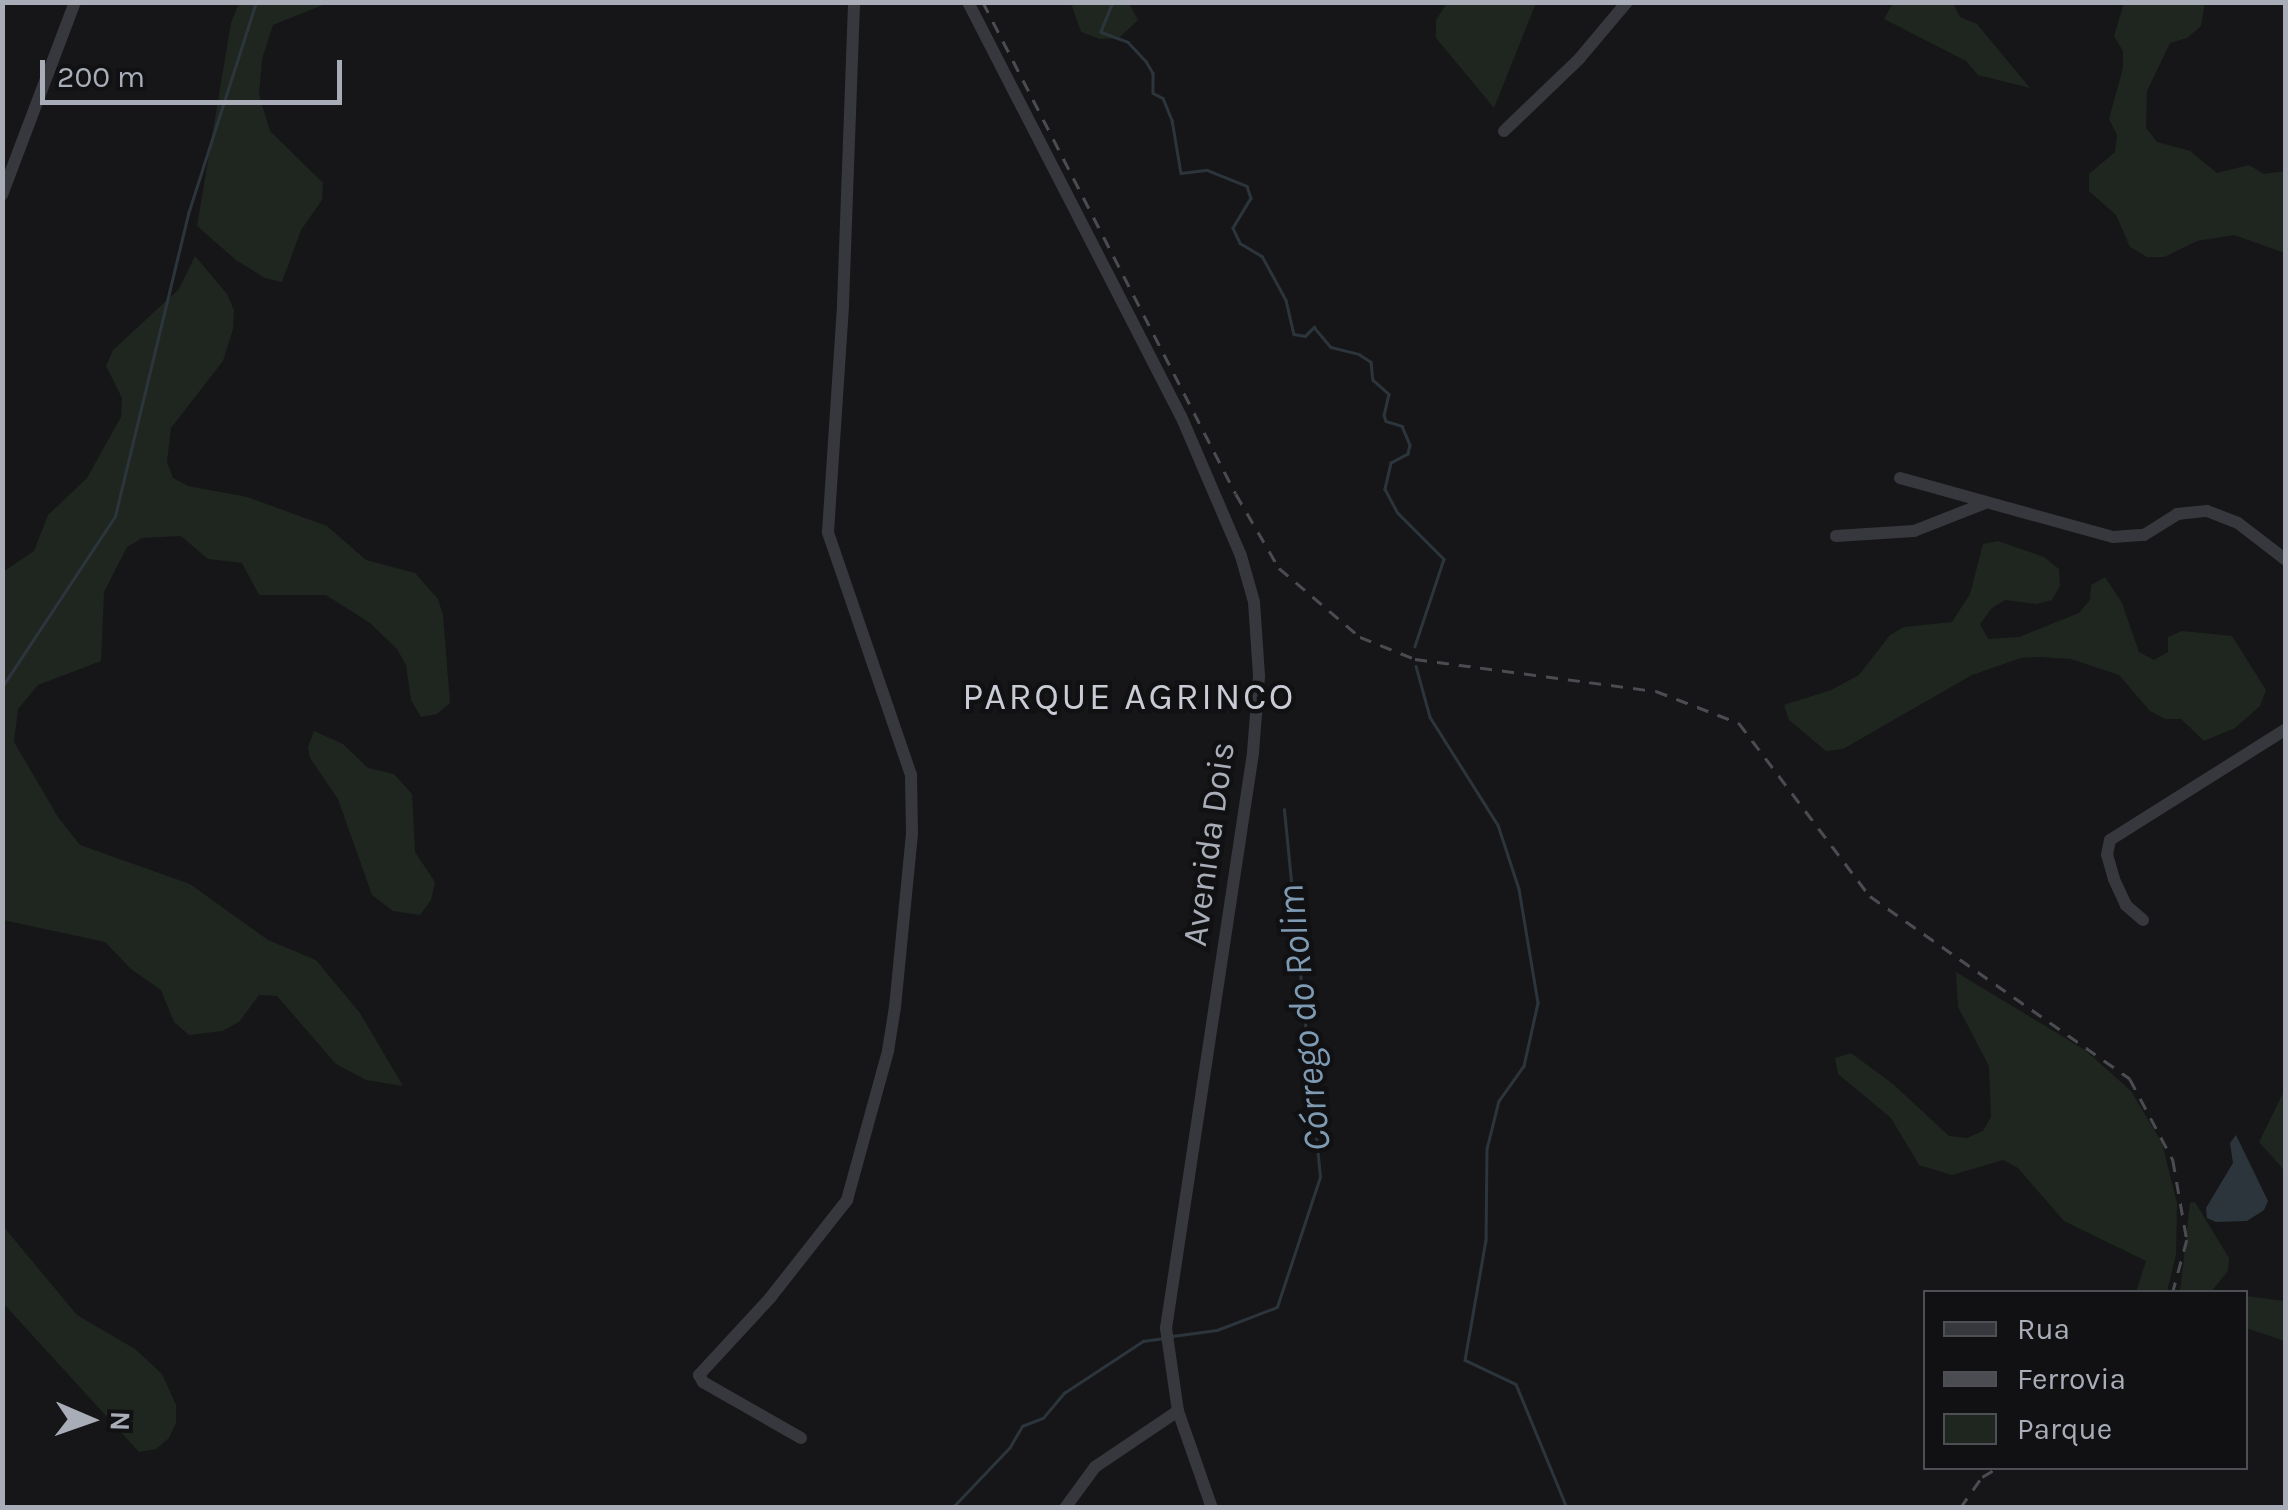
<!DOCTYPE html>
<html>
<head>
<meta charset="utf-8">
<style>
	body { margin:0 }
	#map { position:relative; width:2288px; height:1510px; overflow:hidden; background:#161618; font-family:Karla,sans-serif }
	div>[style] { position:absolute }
	.green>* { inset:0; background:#1e261f }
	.water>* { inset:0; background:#2c353c }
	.stream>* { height:2.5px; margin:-1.25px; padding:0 1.25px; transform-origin:1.25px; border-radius:1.25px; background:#2c353c }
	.minor>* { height:12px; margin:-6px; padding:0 6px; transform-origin:6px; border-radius:6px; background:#37383d }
	.rail>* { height:2.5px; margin-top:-1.25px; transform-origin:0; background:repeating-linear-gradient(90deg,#4a4c52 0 12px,transparent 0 22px) }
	span { translate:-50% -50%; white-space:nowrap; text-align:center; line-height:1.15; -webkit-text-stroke:9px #111113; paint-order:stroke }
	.street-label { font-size:35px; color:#a8adb8 }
	.neighbourhood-label { font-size:38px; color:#c9ccd4; letter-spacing:2.5px }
	.water-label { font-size:38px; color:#7f9bb3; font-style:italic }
	.frame { position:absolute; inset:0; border:5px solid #a8adb8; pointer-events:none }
	.legend { position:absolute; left:1923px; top:1290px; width:325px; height:180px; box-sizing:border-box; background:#111113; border:2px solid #4d4f55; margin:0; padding:12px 18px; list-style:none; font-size:30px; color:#a8adb8 }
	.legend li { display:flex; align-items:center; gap:20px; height:50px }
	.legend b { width:50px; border:2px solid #4d4f55 }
	.north { position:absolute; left:40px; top:1370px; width:100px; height:100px; -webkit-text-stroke:8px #111113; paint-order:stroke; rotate:92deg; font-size:28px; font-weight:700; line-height:40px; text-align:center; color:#a8adb8 }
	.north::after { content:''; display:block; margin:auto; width:35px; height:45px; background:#a8adb8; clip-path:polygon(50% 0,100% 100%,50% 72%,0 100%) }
	.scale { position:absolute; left:40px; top:60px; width:302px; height:45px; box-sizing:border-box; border:5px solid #a8adb8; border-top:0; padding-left:12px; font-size:30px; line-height:35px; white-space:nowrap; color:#a8adb8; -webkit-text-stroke:8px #111113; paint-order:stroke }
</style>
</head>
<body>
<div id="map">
	<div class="green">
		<div style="clip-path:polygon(239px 3px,328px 3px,273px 25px,262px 59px,259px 95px,270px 131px,323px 183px,322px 200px,301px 230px,282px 282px,265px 278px,236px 260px,197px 226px,231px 23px)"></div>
		<div style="clip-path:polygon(1071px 3px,1129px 3px,1138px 20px,1119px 38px,1100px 39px,1081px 32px)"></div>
		<div style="clip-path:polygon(1447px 3px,1536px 3px,1494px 108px,1436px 38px,1436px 20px)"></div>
		<div style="clip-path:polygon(1893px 3px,1953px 3px,1960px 17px,1977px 24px,2030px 88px,1978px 75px,1966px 61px,1884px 19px)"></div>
		<div style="clip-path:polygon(2124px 3px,2205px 3px,2201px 26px,2187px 38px,2170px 43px,2147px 91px,2146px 128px,2157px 142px,2190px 151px,2217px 173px,2249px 165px,2264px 174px,2285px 171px,2285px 253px,2234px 235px,2197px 241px,2164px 257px,2147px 257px,2130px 247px,2116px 215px,2089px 191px,2089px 174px,2115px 152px,2117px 135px,2109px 119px,2123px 68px,2123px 51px,2114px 36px)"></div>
		<div style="clip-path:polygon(195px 256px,227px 294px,234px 310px,233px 329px,223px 361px,171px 428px,167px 462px,173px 478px,188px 486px,247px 497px,327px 526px,366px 560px,415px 573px,438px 599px,443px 615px,450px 703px,437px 714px,421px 717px,411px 700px,406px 665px,397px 649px,370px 623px,326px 595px,259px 595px,242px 563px,208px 559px,181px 536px,142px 538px,127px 547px,104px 592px,101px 661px,38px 685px,18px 709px,14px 742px,58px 817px,80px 845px,190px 884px,268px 940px,316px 960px,360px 1013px,403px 1086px,366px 1080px,336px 1064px,277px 996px,259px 995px,239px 1022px,222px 1031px,189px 1035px,174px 1022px,161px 990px,131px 969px,105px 942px,3px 920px,3px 572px,34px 551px,48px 515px,87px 478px,121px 417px,122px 398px,106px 366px,113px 350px,179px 289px)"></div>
		<div style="clip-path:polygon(1998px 541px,2044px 557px,2059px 569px,2060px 586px,2052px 600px,2036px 604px,2005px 600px,1992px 608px,1980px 624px,1988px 639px,2019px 637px,2079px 613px,2090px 600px,2091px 585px,2105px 577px,2122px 603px,2139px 652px,2154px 660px,2168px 652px,2168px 637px,2182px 631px,2232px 636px,2266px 690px,2260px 706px,2235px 728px,2204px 741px,2181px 719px,2165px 719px,2150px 711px,2119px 675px,2071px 659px,2039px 657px,2021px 658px,1972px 675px,1843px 749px,1826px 751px,1789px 720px,1784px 705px,1831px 690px,1859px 675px,1890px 635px,1904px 627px,1952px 622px,1970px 594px,1983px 544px)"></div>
		<div style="clip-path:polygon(314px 731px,343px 744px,368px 768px,394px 774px,412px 794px,415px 852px,435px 882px,431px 900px,420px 915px,393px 911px,372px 895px,338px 799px,310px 758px,308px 747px)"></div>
		<div style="clip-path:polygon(1956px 972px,2085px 1050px,2131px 1091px,2162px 1143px,2177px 1203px,2176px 1254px,2167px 1292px,2136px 1292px,2146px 1261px,2064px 1221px,2018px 1168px,2003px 1160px,1952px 1175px,1919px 1165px,1891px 1118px,1838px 1074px,1835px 1058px,1851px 1053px,1893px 1084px,1949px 1136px,1967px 1138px,1983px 1131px,1991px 1117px,1989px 1066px,1958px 1007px)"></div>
		<div style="clip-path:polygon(2285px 1089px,2285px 1171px,2259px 1142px)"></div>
		<div style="clip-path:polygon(2195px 1202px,2229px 1258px,2228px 1271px,2211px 1292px,2180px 1292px,2190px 1203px)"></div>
		<div style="clip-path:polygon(3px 1226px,77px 1315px,135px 1349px,162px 1374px,176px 1405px,176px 1423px,169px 1438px,156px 1449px,139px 1452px,3px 1303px)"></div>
		<div style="clip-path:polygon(2246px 1296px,2285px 1301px,2285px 1341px,2246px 1328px)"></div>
	</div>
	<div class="water">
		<div style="clip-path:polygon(2236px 1135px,2268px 1201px,2264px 1210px,2247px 1221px,2216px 1222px,2207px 1218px,2206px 1208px,2233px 1163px,2230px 1143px)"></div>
	</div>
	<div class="stream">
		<div style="left:1113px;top:2px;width:32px;rotate:112deg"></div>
		<div style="left:1101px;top:32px;width:29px;rotate:20deg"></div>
		<div style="left:1128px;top:42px;width:26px;rotate:47deg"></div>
		<div style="left:1146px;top:61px;width:14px;rotate:60deg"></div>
		<div style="left:1153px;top:73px;width:20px;rotate:90deg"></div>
		<div style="left:1153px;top:93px;width:11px;rotate:27deg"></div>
		<div style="left:1163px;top:98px;width:24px;rotate:68deg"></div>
		<div style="left:1172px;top:120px;width:54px;rotate:80.4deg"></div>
		<div style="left:1181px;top:173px;width:26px;rotate:-7deg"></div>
		<div style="left:1207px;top:170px;width:43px;rotate:21.8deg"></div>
		<div style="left:1247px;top:186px;width:13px;rotate:72deg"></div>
		<div style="left:1251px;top:198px;width:35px;rotate:121deg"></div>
		<div style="left:1233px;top:228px;width:17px;rotate:65deg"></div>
		<div style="left:1240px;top:243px;width:26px;rotate:31deg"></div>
		<div style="left:1262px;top:256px;width:50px;rotate:61.4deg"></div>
		<div style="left:1286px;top:300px;width:35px;rotate:77deg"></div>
		<div style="left:1294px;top:334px;width:11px;rotate:10deg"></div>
		<div style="left:1305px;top:336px;width:13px;rotate:-45deg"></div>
		<div style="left:1314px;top:327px;width:26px;rotate:50deg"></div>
		<div style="left:1331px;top:347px;width:29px;rotate:14deg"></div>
		<div style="left:1359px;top:354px;width:14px;rotate:34deg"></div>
		<div style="left:1371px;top:362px;width:18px;rotate:84deg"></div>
		<div style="left:1373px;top:380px;width:21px;rotate:41deg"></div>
		<div style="left:1389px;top:394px;width:22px;rotate:103deg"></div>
		<div style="left:1384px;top:415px;width:6px;rotate:72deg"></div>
		<div style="left:1386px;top:421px;width:17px;rotate:17deg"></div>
		<div style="left:1402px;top:426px;width:21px;rotate:67deg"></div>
		<div style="left:1410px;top:445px;width:9px;rotate:103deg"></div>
		<div style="left:1408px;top:454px;width:19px;rotate:152deg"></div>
		<div style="left:1391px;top:463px;width:27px;rotate:103deg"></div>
		<div style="left:1385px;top:489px;width:27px;rotate:62deg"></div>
		<div style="left:1398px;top:513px;width:65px;rotate:45deg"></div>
		<div style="left:1444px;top:559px;width:92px;rotate:108.4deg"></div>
		<div style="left:1416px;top:666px;width:53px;rotate:74.6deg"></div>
		<div style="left:1430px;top:717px;width:128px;rotate:57.8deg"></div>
		<div style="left:1498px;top:825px;width:67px;rotate:71.8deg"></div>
		<div style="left:1519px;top:889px;width:116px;rotate:80.5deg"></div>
		<div style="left:1538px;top:1003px;width:65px;rotate:102.5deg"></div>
		<div style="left:1524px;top:1066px;width:43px;rotate:125.5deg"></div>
		<div style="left:1499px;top:1101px;width:49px;rotate:104deg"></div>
		<div style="left:1487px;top:1149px;width:91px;rotate:90.6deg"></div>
		<div style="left:1486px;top:1240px;width:122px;rotate:99.9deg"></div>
		<div style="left:1465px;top:1360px;width:56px;rotate:25.2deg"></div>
		<div style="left:1516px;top:1384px;width:134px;rotate:67.6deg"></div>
		<div style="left:2px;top:687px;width:205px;rotate:-56.5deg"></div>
		<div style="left:115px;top:516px;width:311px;rotate:-76.4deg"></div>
		<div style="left:188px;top:214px;width:223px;rotate:-72.2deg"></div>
		<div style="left:1172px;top:1336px;width:45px;rotate:-7.6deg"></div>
		<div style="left:1217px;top:1330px;width:64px;rotate:-21deg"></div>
		<div style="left:1277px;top:1307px;width:137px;rotate:-71.7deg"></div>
		<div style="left:1320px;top:1177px;width:369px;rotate:-95.6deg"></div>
		<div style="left:952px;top:1508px;width:84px;rotate:-46.4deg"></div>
		<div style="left:1010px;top:1447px;width:24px;rotate:-60deg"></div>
		<div style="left:1022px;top:1426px;width:22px;rotate:-21deg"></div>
		<div style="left:1043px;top:1418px;width:33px;rotate:-50deg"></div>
		<div style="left:1064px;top:1393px;width:95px;rotate:-33.4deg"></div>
		<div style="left:1143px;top:1341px;width:21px;rotate:-8deg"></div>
	</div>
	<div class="minor">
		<div style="left:968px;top:2px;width:466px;rotate:62.8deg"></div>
		<div style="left:1181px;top:416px;width:152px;rotate:66.8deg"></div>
		<div style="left:1241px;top:556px;width:48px;rotate:74.2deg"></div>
		<div style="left:1254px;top:602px;width:74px;rotate:86.1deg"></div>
		<div style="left:1259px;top:676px;width:77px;rotate:94.5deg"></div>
		<div style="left:1253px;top:753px;width:582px;rotate:98.6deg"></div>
		<div style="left:1166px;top:1328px;width:84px;rotate:81.8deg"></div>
		<div style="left:1178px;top:1411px;width:103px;rotate:70.7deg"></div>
		<div style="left:1504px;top:131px;width:104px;rotate:-43.8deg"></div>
		<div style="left:1579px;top:59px;width:75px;rotate:-49.9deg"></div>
		<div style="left:2px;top:195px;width:206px;rotate:-69.3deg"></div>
		<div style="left:1900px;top:478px;width:221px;rotate:15.5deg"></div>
		<div style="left:2113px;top:537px;width:31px;rotate:-4deg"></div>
		<div style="left:2144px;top:535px;width:39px;rotate:-32deg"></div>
		<div style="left:2177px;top:514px;width:30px;rotate:-6deg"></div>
		<div style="left:2207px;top:511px;width:33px;rotate:21deg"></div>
		<div style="left:2238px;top:523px;width:61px;rotate:37.6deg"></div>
		<div style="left:1836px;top:536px;width:78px;rotate:-3.7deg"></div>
		<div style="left:1914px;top:531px;width:74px;rotate:-21.4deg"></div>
		<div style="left:2143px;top:920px;width:23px;rotate:-139deg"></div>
		<div style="left:2126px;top:905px;width:29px;rotate:-115deg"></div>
		<div style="left:2114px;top:879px;width:25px;rotate:-106deg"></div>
		<div style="left:2107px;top:855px;width:15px;rotate:-79deg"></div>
		<div style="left:2110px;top:840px;width:208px;rotate:-32.2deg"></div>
		<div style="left:801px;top:1438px;width:113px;rotate:-150.3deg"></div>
		<div style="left:703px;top:1382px;width:8px;rotate:-120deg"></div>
		<div style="left:699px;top:1375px;width:105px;rotate:-47.3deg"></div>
		<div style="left:770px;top:1298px;width:125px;rotate:-51.8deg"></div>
		<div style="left:847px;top:1200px;width:155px;rotate:-74.6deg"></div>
		<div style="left:888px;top:1051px;width:45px;rotate:-81deg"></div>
		<div style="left:895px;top:1007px;width:175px;rotate:-84.4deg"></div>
		<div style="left:912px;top:833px;width:58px;rotate:-91deg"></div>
		<div style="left:911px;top:775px;width:257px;rotate:-108.9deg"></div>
		<div style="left:828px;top:532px;width:228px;rotate:-86.2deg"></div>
		<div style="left:843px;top:304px;width:302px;rotate:-87.9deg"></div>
		<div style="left:1065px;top:1508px;width:51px;rotate:-53.8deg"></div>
		<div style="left:1095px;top:1467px;width:100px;rotate:-34deg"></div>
	</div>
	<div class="rail">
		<div style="left:983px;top:2px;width:553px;rotate:62.79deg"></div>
		<div style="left:1236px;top:494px;width:86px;rotate:59.8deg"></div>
		<div style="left:1279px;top:568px;width:106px;rotate:40.4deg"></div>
		<div style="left:1360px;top:637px;width:59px;rotate:21.8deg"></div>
		<div style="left:1415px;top:659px;width:243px;rotate:7.6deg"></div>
		<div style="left:1656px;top:691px;width:89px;rotate:21.1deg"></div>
		<div style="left:1739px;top:723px;width:217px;rotate:52.9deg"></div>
		<div style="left:1870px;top:896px;width:318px;rotate:35.1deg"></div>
		<div style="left:2130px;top:1079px;width:92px;rotate:62deg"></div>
		<div style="left:2173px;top:1160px;width:81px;rotate:80.1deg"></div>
		<div style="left:2187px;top:1240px;width:54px;rotate:105.1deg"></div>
		<div style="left:1960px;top:1508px;width:38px;rotate:-55deg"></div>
		<div style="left:1982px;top:1477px;width:17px;rotate:-31deg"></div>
	</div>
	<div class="street-label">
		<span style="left:1209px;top:844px;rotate:-82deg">Avenida Dois</span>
	</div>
	<div class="neighbourhood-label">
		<span style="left:1129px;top:697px">PARQUE AGRINCO</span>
	</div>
	<div class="water-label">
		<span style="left:1304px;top:1018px;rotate:-96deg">Córrego do Rolim</span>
	</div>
	<div class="frame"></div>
	<ul class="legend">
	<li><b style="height:12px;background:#37383d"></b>Rua</li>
	<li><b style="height:12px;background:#4a4c52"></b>Ferrovia</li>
	<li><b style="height:28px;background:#1e261f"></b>Parque</li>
	</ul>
	<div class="north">N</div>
	<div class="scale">200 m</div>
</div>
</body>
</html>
